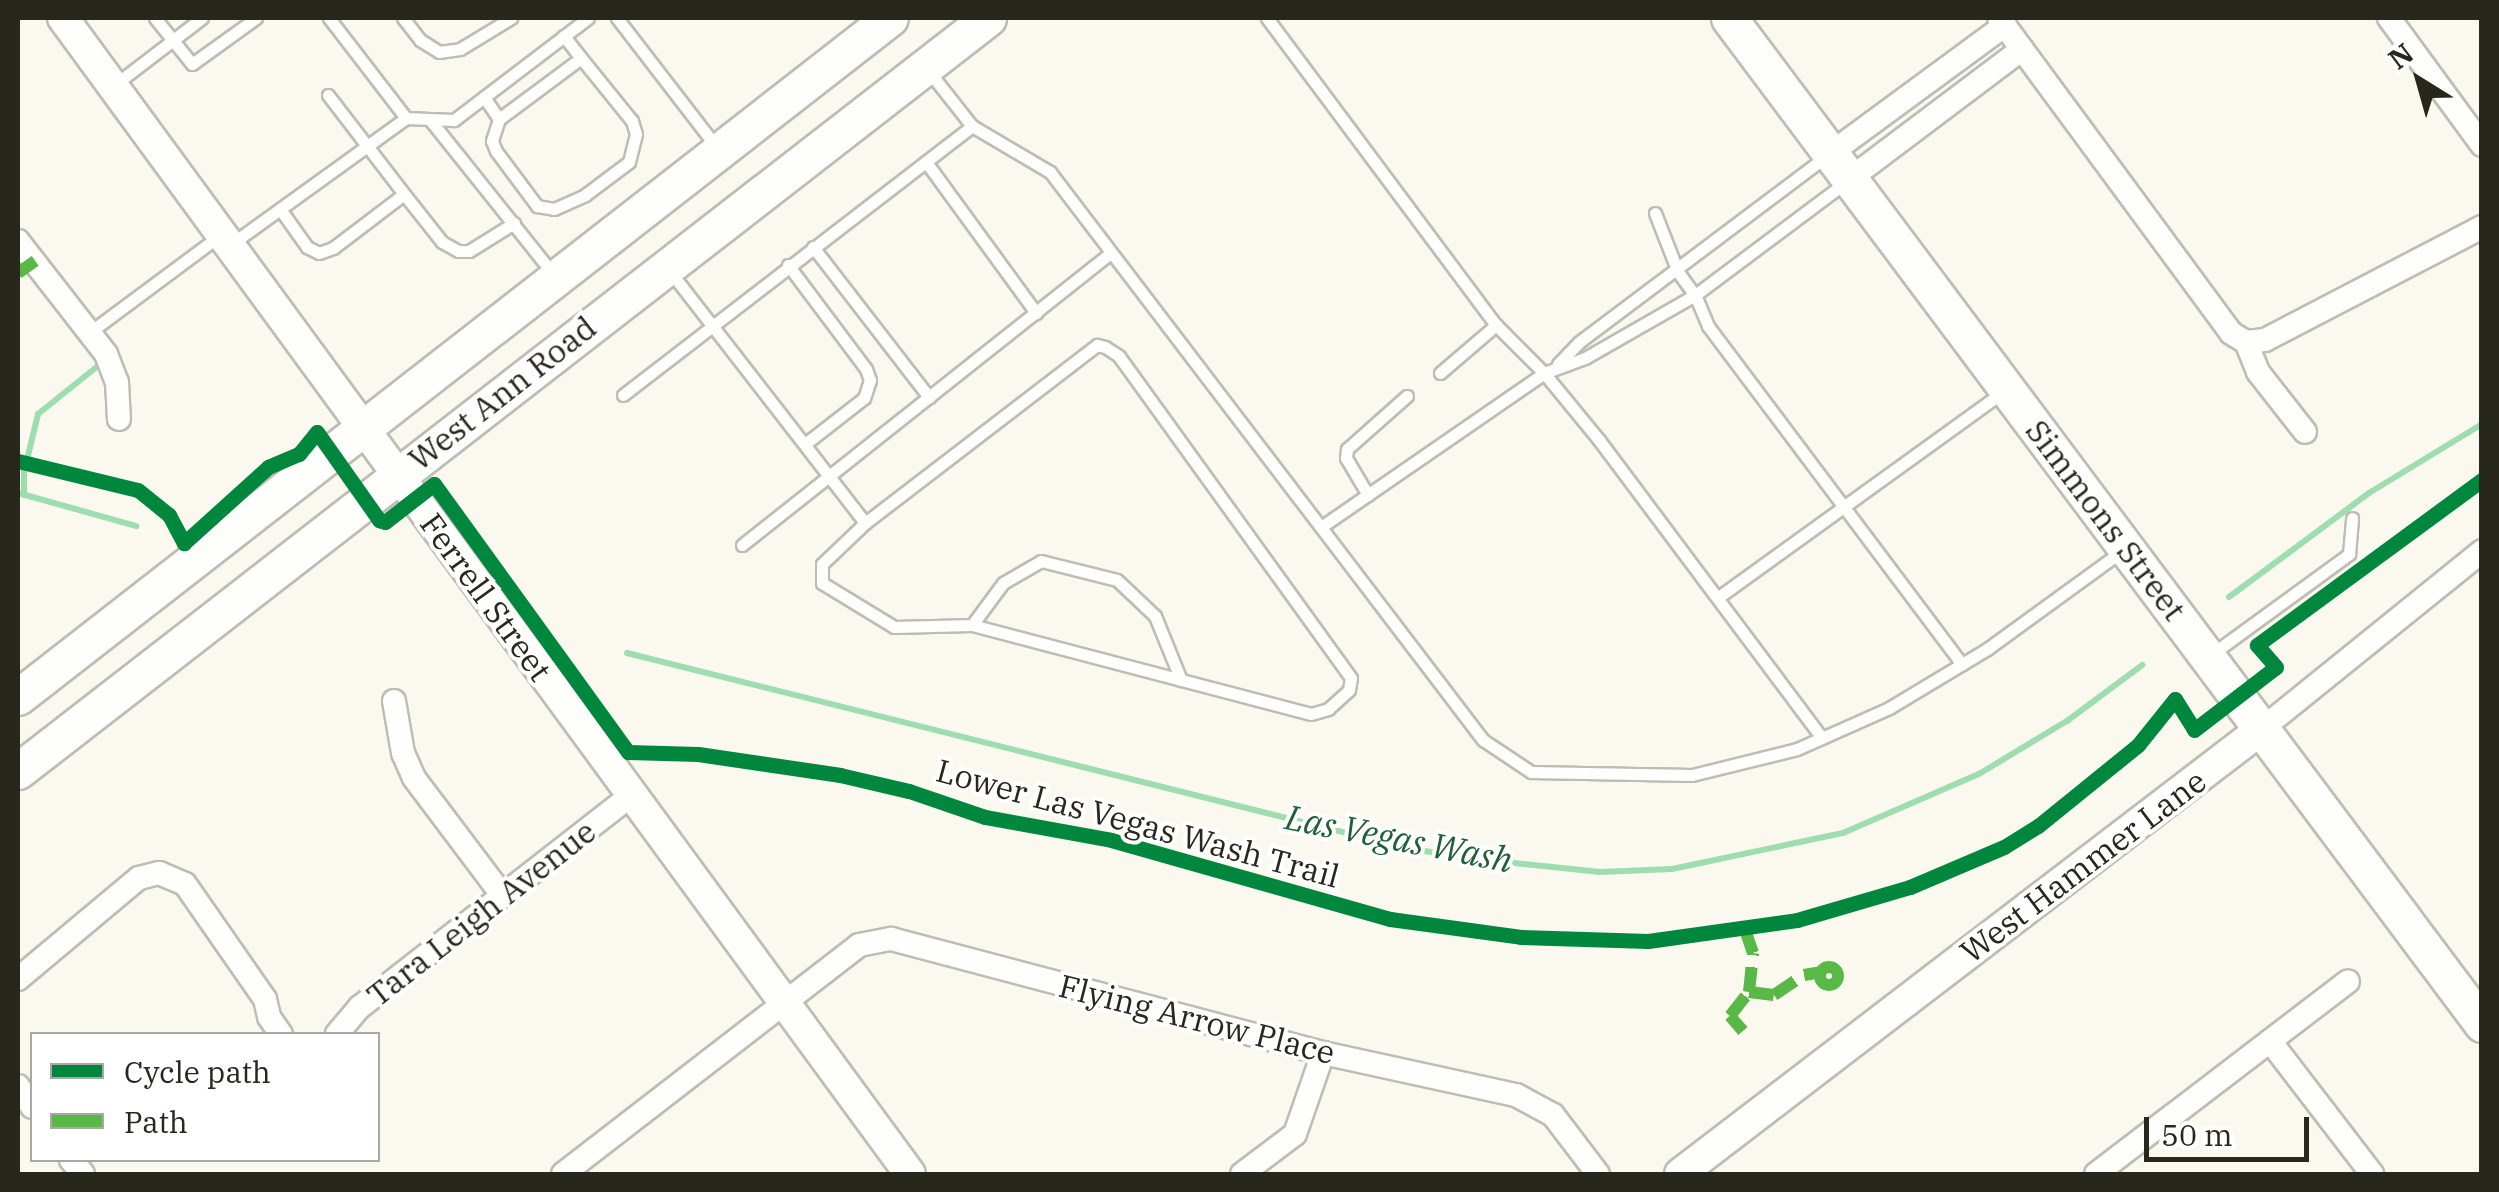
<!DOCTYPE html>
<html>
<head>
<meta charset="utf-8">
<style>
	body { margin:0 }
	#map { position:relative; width:2499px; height:1192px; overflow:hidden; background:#faf8ef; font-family:"IBM Plex Serif",serif }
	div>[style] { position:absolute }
	.stream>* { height:6px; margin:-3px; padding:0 3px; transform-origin:3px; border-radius:3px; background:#9edeae }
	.roads { filter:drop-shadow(2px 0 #bebdb3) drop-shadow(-2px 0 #bebdb3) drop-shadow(0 2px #bebdb3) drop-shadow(0 -2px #bebdb3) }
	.lane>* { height:11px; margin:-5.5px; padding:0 5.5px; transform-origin:5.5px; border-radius:5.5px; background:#fefefd }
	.street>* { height:22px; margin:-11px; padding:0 11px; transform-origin:11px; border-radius:11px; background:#fefefd }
	.secondary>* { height:30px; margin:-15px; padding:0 15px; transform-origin:15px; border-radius:15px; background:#fefefd }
	.primary>* { height:35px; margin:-17.5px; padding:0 17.5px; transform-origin:17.5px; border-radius:17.5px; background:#fefefd }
	.quiet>* { height:12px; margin-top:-6px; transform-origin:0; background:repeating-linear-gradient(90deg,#58b947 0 25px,transparent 0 37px) }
	.quiet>.ring { margin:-6px; padding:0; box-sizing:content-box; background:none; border:12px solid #58b947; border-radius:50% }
	.cycleway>* { height:15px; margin:-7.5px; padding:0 7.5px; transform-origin:7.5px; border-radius:7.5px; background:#00873e }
	span { translate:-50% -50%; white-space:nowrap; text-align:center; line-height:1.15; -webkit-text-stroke:8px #fff; paint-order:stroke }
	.street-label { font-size:32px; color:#28271c }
	.water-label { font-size:35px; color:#206037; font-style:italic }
	.frame { position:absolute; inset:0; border:20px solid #28271c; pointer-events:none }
	.legend { position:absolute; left:30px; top:1032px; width:350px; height:130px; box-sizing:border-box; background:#fff; border:2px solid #a9a9a4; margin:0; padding:12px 18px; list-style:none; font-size:30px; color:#28271c }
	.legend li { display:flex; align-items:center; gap:20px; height:50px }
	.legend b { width:50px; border:2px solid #a9a9a4 }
	.north { position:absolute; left:2369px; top:30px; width:100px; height:100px; -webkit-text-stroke:8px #fff; paint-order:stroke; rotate:323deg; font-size:28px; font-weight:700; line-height:40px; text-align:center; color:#28271c }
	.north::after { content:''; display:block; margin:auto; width:35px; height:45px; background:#28271c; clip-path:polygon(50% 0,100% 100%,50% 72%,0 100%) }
	.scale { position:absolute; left:2144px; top:1117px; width:165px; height:45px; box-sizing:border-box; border:5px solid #28271c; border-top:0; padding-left:12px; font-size:30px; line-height:35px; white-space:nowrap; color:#28271c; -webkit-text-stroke:8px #fff; paint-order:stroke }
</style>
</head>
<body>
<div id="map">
	<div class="stream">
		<div style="left:18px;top:493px;width:123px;rotate:15.6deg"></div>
		<div style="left:24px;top:495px;width:23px;rotate:-90deg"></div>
		<div style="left:24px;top:472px;width:60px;rotate:-76.4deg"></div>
		<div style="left:38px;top:414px;width:85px;rotate:-38.8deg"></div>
		<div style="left:2229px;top:597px;width:174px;rotate:-36.6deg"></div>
		<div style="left:2369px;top:493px;width:132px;rotate:-31.4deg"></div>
		<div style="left:627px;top:653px;width:796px;rotate:14.04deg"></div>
		<div style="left:1399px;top:846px;width:59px;rotate:10.7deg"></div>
		<div style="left:1457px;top:857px;width:144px;rotate:6deg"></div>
		<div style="left:1600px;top:872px;width:72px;rotate:-2.4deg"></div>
		<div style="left:1672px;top:869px;width:175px;rotate:-11.9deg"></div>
		<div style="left:1843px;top:833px;width:148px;rotate:-23.5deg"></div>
		<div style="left:1979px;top:774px;width:103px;rotate:-31.1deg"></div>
		<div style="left:2067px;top:721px;width:94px;rotate:-36.7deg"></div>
	</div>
	<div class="roads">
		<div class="lane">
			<div style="left:155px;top:18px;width:59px;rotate:51.2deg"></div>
			<div style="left:192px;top:64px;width:79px;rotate:-35.7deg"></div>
			<div style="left:329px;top:18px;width:126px;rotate:52.4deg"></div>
			<div style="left:403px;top:18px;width:28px;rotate:52deg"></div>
			<div style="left:420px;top:40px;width:22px;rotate:32deg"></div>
			<div style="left:439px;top:52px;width:21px;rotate:-8deg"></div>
			<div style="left:460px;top:49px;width:60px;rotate:-31.3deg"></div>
			<div style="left:617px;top:18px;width:165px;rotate:52.4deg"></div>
			<div style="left:1267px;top:18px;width:383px;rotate:53.3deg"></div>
			<div style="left:1496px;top:325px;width:68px;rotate:45deg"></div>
			<div style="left:1544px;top:373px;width:87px;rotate:50.6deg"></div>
			<div style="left:1599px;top:440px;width:372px;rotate:53.2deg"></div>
			<div style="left:927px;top:69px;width:73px;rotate:51.7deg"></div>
			<div style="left:972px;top:126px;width:91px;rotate:30.5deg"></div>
			<div style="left:1050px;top:172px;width:714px;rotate:52.68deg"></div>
			<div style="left:1483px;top:740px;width:58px;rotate:33.7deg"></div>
			<div style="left:1531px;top:772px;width:161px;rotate:1.1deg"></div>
			<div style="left:1692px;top:775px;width:108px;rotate:-13.9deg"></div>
			<div style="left:1797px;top:749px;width:101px;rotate:-24deg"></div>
			<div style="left:1889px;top:708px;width:114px;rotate:-31deg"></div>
			<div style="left:1987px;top:649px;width:167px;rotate:-36deg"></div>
			<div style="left:113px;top:86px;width:112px;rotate:-37.4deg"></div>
			<div style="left:328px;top:95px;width:125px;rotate:52.5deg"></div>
			<div style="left:484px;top:97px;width:27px;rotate:56deg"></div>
			<div style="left:499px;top:119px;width:102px;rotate:-36.6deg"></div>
			<div style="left:581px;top:58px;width:28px;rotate:-128deg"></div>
			<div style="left:499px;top:119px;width:23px;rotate:108deg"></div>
			<div style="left:492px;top:141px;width:11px;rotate:68deg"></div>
			<div style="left:496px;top:151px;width:69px;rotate:53.3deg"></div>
			<div style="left:537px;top:206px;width:17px;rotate:10deg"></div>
			<div style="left:554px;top:209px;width:34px;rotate:-24deg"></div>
			<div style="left:585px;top:195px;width:55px;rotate:-36.9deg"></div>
			<div style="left:629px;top:162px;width:29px;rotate:-76deg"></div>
			<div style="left:636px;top:134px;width:14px;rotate:-107deg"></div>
			<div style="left:632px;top:121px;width:81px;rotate:-129deg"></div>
			<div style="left:431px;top:121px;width:196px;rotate:51.4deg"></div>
			<div style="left:926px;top:162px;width:187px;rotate:53.9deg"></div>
			<div style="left:280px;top:209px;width:47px;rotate:54.6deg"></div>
			<div style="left:307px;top:247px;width:13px;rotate:27deg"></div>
			<div style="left:319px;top:253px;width:15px;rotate:-20deg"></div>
			<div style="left:333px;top:248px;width:89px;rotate:-37.3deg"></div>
			<div style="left:404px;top:194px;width:61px;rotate:51.6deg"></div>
			<div style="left:442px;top:242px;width:18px;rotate:29deg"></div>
			<div style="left:458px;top:251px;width:11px"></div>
			<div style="left:469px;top:251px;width:53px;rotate:-31.9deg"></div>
			<div style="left:1655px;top:213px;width:63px;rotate:68.7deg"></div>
			<div style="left:1678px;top:272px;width:29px;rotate:54deg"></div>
			<div style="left:1695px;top:295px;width:34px;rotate:67deg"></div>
			<div style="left:1708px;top:326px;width:423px;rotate:53.1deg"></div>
			<div style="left:230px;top:245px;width:217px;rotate:-35.8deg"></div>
			<div style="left:406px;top:118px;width:48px;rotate:2.4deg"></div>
			<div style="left:454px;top:120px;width:168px;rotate:-37.3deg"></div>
			<div style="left:813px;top:247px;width:190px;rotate:52.3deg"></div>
			<div style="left:788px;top:265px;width:130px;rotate:53.1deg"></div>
			<div style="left:866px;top:369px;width:12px;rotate:70deg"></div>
			<div style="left:870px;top:380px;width:19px;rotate:108deg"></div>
			<div style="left:864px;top:398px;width:75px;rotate:142.1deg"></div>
			<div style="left:669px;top:270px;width:320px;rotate:52.2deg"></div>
			<div style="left:865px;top:523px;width:59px;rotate:136.4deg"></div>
			<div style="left:822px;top:564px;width:19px;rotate:90deg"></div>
			<div style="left:822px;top:583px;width:84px;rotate:31.4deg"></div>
			<div style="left:894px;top:627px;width:78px;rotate:-1.5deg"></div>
			<div style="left:972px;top:625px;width:350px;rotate:14.7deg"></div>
			<div style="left:1311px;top:714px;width:18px;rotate:-16deg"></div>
			<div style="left:1328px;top:709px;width:28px;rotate:-42deg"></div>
			<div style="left:1349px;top:690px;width:12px;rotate:-81deg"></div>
			<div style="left:1351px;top:678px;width:397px;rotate:-125.8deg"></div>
			<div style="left:1119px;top:356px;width:17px;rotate:-147deg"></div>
			<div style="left:1105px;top:347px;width:8px;rotate:-166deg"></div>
			<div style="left:1097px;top:345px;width:292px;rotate:142.5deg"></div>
			<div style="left:90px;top:332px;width:159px;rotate:-36.6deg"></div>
			<div style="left:1558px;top:364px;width:30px;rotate:-46deg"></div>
			<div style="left:1579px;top:342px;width:311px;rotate:-36.9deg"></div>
			<div style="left:1440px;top:373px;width:74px;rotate:-40.6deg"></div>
			<div style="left:623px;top:395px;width:441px;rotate:-37.6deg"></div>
			<div style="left:1368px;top:495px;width:43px;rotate:-120.7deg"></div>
			<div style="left:1346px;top:458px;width:9px;rotate:-84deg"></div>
			<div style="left:1347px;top:449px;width:80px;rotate:-41.5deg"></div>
			<div style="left:1321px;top:527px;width:271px;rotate:-34.6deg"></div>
			<div style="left:1544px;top:373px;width:44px;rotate:-20.1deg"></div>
			<div style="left:1585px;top:358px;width:127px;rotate:-29.8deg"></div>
			<div style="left:1695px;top:295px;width:189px;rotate:-36.8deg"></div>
			<div style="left:742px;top:545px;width:471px;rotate:-38.4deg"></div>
			<div style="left:1720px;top:596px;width:350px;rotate:-35.8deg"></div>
			<div style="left:972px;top:625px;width:52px;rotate:-53.6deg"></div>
			<div style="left:1003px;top:583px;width:44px;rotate:-30.1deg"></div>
			<div style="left:1041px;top:561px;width:78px;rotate:14deg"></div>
			<div style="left:1117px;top:580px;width:52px;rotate:43.5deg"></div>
			<div style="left:1155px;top:616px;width:69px;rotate:67.9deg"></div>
			<div style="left:2212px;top:654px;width:170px;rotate:-36.1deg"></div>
			<div style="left:2349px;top:554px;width:36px;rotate:-85deg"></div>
		</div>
		<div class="street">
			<div style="left:1999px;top:18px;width:391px;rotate:53.6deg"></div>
			<div style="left:2231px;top:333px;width:17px;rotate:31deg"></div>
			<div style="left:2246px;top:342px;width:19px;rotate:-6deg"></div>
			<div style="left:2265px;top:340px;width:245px;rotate:-27.5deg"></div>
			<div style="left:2389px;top:18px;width:157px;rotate:53.8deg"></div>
			<div style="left:1831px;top:153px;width:216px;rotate:-36.3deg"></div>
			<div style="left:1851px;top:178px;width:214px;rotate:-37deg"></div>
			<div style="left:18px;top:241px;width:143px;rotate:52.1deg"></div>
			<div style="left:106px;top:354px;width:30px;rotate:69deg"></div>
			<div style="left:117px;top:382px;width:37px;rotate:87deg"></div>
			<div style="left:2246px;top:342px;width:32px;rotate:68deg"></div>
			<div style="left:2258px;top:372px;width:76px;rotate:51.9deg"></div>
			<div style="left:394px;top:701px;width:53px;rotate:80.2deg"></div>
			<div style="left:403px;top:753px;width:27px;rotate:66deg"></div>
			<div style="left:414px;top:778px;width:148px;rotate:53deg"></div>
			<div style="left:2263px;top:728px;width:282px;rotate:-38.9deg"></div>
			<div style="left:18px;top:979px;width:158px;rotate:-39.9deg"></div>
			<div style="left:139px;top:878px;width:21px;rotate:-14deg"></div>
			<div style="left:159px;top:873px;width:28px;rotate:23deg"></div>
			<div style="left:185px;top:884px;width:140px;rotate:55.2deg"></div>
			<div style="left:265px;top:999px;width:18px;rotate:77deg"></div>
			<div style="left:269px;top:1017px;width:21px;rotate:55deg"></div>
			<div style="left:337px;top:1034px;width:35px;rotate:-50deg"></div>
			<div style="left:360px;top:1007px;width:343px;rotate:-38deg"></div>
			<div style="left:2270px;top:1041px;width:168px;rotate:52.5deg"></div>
			<div style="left:18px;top:1086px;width:25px;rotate:56deg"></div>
			<div style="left:71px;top:1160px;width:18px;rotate:49deg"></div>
			<div style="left:563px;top:1174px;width:374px;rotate:-37.7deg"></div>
			<div style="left:859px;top:945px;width:33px;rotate:-11deg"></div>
			<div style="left:891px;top:939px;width:447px;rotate:14.8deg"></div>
			<div style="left:1323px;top:1053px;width:198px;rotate:12.3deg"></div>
			<div style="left:1516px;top:1095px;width:42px;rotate:28.4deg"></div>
			<div style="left:1553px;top:1115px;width:74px;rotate:52.7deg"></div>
			<div style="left:1242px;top:1174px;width:66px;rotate:-37deg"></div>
			<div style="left:1295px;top:1134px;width:86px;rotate:-70.9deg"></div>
			<div style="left:2096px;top:1174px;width:317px;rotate:-37.4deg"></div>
		</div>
		<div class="secondary">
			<div style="left:63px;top:18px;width:1433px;rotate:53.77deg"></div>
			<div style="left:1680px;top:1174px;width:734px;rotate:-37.42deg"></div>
		</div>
		<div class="primary">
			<div style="left:1729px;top:18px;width:1257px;rotate:53.18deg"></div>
			<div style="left:18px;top:697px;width:1105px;rotate:-37.91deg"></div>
			<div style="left:18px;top:771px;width:1228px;rotate:-37.82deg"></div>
		</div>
	</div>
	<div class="quiet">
		<div style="left:18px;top:273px;width:21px;rotate:-35deg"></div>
		<div class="ring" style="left:1820px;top:967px;width:6px;height:6px"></div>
		<div style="left:1749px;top:992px;width:25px;rotate:7deg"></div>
		<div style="left:1774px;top:995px;width:36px;rotate:-34deg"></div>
		<div style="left:1804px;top:975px;width:17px;rotate:-10deg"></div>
		<div style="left:1743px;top:1031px;width:20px;rotate:-131deg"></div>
		<div style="left:1730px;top:1016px;width:31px;rotate:-52deg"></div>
		<div style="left:1749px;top:992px;width:39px;rotate:-84deg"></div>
		<div style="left:1753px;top:953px;width:24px;rotate:-109deg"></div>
	</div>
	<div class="cycleway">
		<div style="left:18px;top:461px;width:123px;rotate:13.6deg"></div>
		<div style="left:138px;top:490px;width:40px;rotate:39deg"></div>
		<div style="left:169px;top:515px;width:32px;rotate:62deg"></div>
		<div style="left:184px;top:543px;width:113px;rotate:-42.1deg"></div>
		<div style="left:268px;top:467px;width:34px;rotate:-23deg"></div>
		<div style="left:299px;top:454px;width:28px;rotate:-51deg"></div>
		<div style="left:317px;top:432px;width:108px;rotate:54.8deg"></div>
		<div style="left:379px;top:520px;width:6px;rotate:18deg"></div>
		<div style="left:385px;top:522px;width:62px;rotate:-37.8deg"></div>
		<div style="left:434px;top:484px;width:331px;rotate:54.1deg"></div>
		<div style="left:628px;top:752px;width:70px;rotate:1.6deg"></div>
		<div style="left:698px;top:754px;width:144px;rotate:8.4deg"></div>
		<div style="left:840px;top:775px;width:71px;rotate:13.1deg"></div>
		<div style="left:909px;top:791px;width:80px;rotate:18.9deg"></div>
		<div style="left:985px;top:817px;width:128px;rotate:10.3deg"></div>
		<div style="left:1111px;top:840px;width:290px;rotate:15.8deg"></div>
		<div style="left:1390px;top:919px;width:132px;rotate:7.8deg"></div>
		<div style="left:1521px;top:937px;width:127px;rotate:1.8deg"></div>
		<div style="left:1648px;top:941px;width:150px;rotate:-8deg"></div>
		<div style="left:1797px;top:920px;width:118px;rotate:-16.3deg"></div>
		<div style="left:1910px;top:887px;width:102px;rotate:-23.1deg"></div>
		<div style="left:2004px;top:847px;width:40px;rotate:-32deg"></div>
		<div style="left:2038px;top:826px;width:129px;rotate:-39deg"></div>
		<div style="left:2138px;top:745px;width:59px;rotate:-51.2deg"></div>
		<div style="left:2175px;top:699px;width:36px;rotate:58deg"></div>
		<div style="left:2194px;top:730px;width:103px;rotate:-37.5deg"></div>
		<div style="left:2276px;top:667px;width:29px;rotate:-131deg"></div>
		<div style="left:2257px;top:645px;width:279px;rotate:-36.3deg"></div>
	</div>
	<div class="street-label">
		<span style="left:502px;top:393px;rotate:-38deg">West Ann Road</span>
		<span style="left:2106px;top:520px;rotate:53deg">Simmons Street</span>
		<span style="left:486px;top:597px;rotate:54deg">Ferrell Street</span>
		<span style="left:1138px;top:823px;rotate:15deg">Lower Las Vegas Wash Trail</span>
		<span style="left:2083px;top:866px;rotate:-37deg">West Hammer Lane</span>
		<span style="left:481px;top:913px;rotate:-38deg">Tara Leigh Avenue</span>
		<span style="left:1197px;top:1019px;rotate:14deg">Flying Arrow Place</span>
	</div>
	<div class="water-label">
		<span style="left:1399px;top:838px;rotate:11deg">Las Vegas Wash</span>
	</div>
	<div class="frame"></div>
	<ul class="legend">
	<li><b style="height:12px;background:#00873e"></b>Cycle path</li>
	<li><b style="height:12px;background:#58b947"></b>Path</li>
	</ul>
	<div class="north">N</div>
	<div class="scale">50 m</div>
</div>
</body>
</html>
